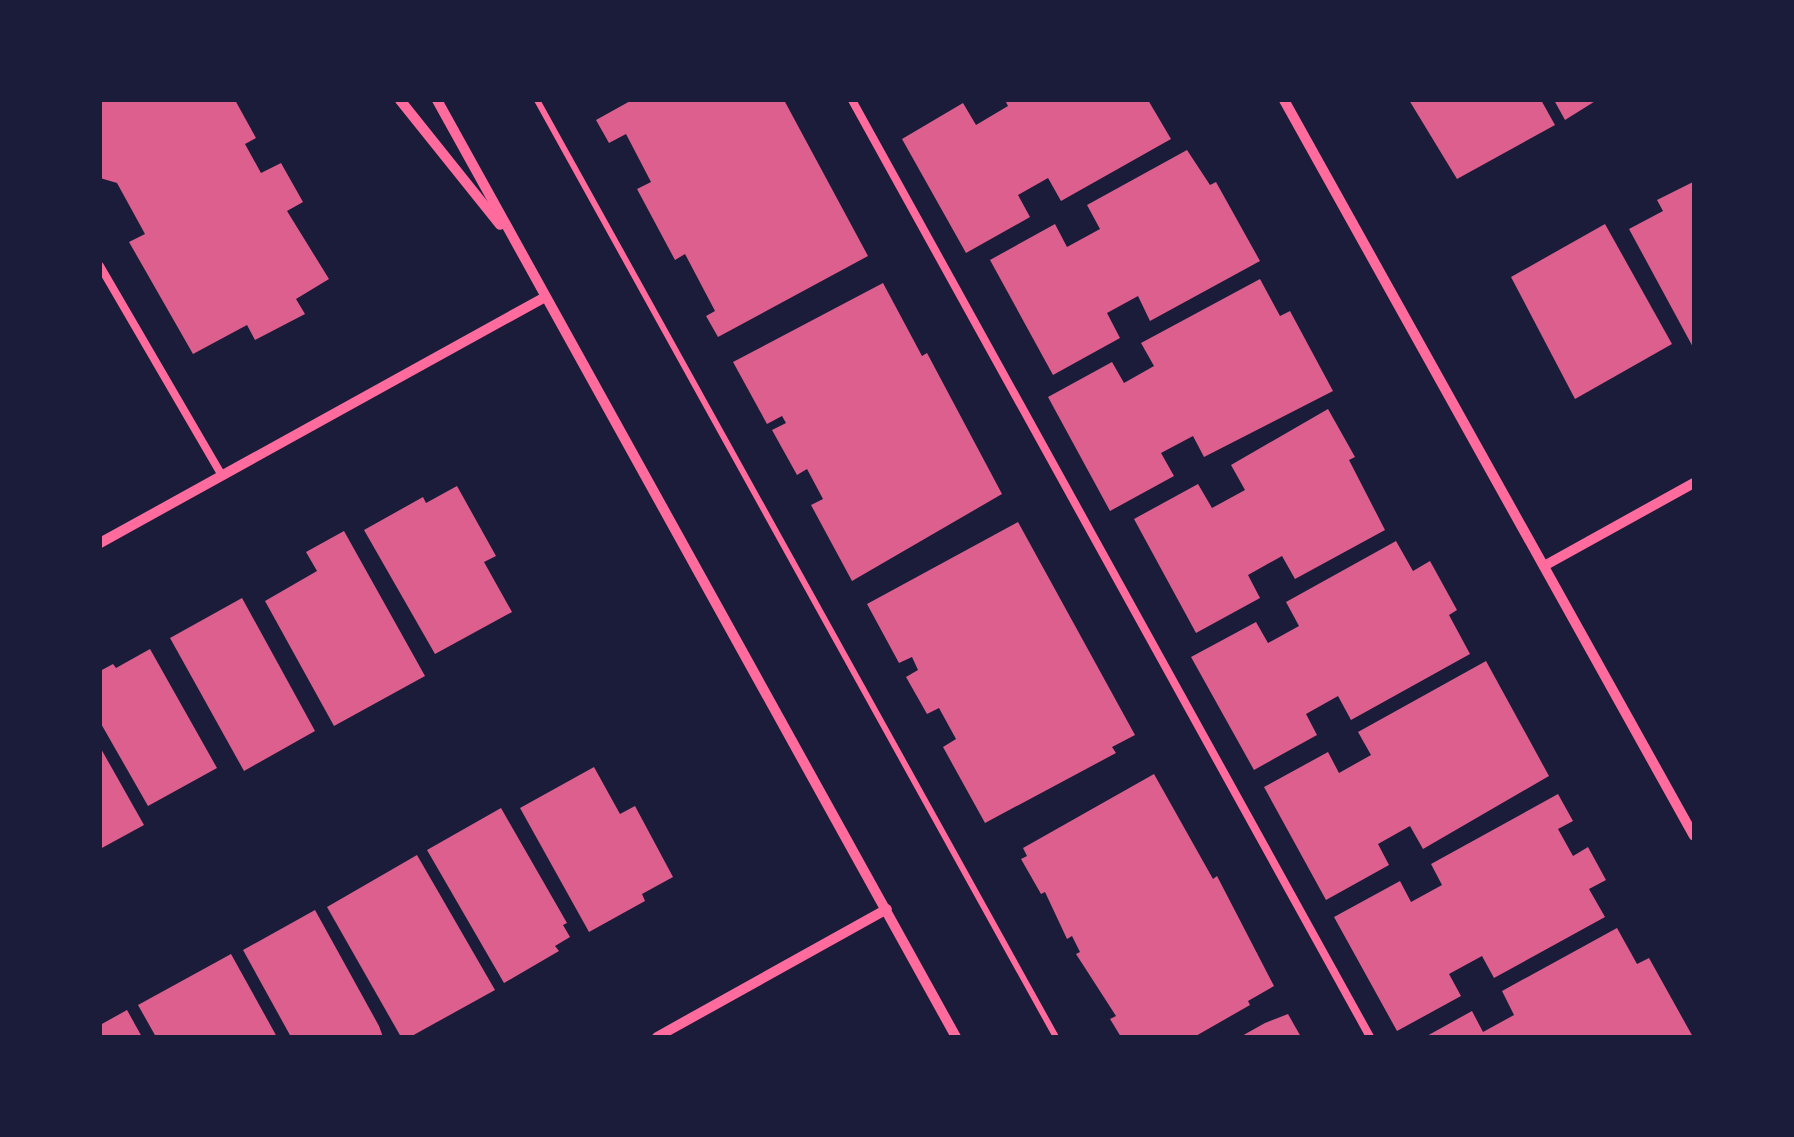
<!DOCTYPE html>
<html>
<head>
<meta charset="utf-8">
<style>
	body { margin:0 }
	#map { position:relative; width:1794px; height:1137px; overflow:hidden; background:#1b1b3a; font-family:"IBM Plex Serif",serif }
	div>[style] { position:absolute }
	.building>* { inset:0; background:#dd5f8e }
	.path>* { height:6px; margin:-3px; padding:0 3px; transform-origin:3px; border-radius:3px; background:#ff6b9d }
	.service>* { height:8px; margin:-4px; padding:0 4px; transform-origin:4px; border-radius:4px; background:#ff6b9d }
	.minor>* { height:10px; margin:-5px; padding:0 5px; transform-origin:5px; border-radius:5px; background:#ff6b9d }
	span { translate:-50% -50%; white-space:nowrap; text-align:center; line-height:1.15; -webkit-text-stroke:8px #1b1b3a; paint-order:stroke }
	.frame { position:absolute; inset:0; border:102px solid #1b1b3a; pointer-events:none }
</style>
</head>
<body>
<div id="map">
	<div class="building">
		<div style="clip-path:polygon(100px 100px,235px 100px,256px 138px,245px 144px,261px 173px,281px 163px,303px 202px,287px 211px,329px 279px,296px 299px,305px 314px,255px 340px,247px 325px,193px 354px,129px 242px,145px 234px,117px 183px,100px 178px)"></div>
		<div style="clip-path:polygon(632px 100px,784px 100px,868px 256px,718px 337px,706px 316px,715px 311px,685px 254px,675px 260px,637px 189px,651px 182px,626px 134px,609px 143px,596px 120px)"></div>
		<div style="clip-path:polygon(1005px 100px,1148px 100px,1171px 139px,1061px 201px,1048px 178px,1018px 195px,1030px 217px,966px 253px,902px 139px,963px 103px,976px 125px,1008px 106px)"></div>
		<div style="clip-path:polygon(1409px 100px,1541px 100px,1555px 125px,1457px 179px)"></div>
		<div style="clip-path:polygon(1554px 100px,1597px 100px,1565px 120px)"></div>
		<div style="clip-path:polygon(1187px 150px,1210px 185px,1216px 182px,1260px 261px,1150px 321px,1138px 296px,1107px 313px,1120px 338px,1053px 375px,990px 260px,1055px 224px,1067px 247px,1100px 229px,1087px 205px)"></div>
		<div style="clip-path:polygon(1693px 182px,1694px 184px,1694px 349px,1629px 229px,1663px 211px,1657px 200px)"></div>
		<div style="clip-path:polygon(1605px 224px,1672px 344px,1575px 399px,1511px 277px)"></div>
		<div style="clip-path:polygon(1260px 279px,1280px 316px,1290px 311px,1333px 391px,1204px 457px,1193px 436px,1161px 453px,1174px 476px,1110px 511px,1048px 397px,1112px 362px,1124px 383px,1154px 366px,1141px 343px)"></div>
		<div style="clip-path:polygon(883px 283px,922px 356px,927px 353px,1002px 494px,852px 581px,811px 505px,823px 499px,807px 469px,797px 475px,772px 430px,786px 423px,782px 416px,767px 424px,733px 362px)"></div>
		<div style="clip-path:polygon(1328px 409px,1355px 457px,1349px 460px,1385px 530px,1295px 579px,1282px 556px,1248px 575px,1260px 598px,1196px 633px,1134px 519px,1198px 484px,1212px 508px,1245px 490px,1231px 465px)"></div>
		<div style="clip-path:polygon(457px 486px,496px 556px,484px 562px,512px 612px,435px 654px,364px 530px,423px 497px,426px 503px)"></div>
		<div style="clip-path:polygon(1018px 522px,1135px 735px,1112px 747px,1116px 753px,985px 823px,943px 747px,956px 739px,939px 708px,927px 714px,906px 677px,918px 670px,912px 657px,899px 663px,867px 604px)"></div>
		<div style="clip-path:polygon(344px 531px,425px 676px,334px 726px,265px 601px,317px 571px,306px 552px)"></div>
		<div style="clip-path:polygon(1396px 541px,1413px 571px,1430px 561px,1457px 610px,1449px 615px,1470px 654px,1351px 720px,1338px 696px,1306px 714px,1317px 735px,1254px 770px,1191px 657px,1256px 622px,1268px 643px,1299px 626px,1286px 602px)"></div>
		<div style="clip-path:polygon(242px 598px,315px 731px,244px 771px,170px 638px)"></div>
		<div style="clip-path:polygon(150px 649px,217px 768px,148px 806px,100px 722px,100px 671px,113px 664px,116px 668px)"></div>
		<div style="clip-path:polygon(1486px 661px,1549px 776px,1423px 849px,1410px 826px,1378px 844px,1389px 865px,1326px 900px,1264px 787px,1328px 752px,1339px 773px,1371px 755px,1358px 732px)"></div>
		<div style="clip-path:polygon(100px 747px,144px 825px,100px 849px)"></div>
		<div style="clip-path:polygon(594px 767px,620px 814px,635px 806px,673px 877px,642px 894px,645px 901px,589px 932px,520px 808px)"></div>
		<div style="clip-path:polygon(1154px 774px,1213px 879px,1217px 876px,1274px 986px,1248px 1001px,1250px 1005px,1194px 1037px,1121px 1037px,1110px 1019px,1116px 1016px,1076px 954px,1080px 952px,1072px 936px,1067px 939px,1045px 892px,1041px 894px,1021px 859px,1027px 856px,1023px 848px)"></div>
		<div style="clip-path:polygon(1558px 794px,1573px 821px,1558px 829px,1573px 856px,1588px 847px,1606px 880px,1589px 889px,1605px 917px,1494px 978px,1482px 956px,1449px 974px,1461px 996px,1397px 1031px,1334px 917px,1400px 881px,1411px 902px,1442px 885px,1431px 864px)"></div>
		<div style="clip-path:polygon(501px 808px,567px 923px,563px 925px,570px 937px,555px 946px,559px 951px,504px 983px,427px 850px)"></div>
		<div style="clip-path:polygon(417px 855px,495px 990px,410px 1037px,401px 1037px,327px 907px)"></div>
		<div style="clip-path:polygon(315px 910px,379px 1026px,383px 1037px,291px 1037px,243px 950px)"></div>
		<div style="clip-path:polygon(1617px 928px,1637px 964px,1649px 958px,1693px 1037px,1425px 1037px,1472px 1011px,1483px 1032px,1514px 1015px,1502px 991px)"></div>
		<div style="clip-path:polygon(231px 954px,277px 1037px,156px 1037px,138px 1005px)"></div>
		<div style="clip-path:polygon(127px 1010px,142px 1037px,100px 1037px,100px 1025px)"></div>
		<div style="clip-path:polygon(1288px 1014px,1301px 1037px,1240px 1037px,1265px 1023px)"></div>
	</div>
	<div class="path">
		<div style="left:537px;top:100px;width:1071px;rotate:61.02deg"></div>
	</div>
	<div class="service">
		<div style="left:852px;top:100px;width:1071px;rotate:61.06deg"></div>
		<div style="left:100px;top:266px;width:243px;rotate:59.8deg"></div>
	</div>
	<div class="minor">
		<div style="left:400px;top:100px;width:160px;rotate:51.3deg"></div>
		<div style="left:437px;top:100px;width:1071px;rotate:61.02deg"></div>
		<div style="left:1284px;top:100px;width:842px;rotate:60.88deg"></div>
		<div style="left:100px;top:543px;width:508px;rotate:-28.93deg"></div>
		<div style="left:1544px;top:566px;width:171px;rotate:-29deg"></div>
		<div style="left:657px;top:1037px;width:263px;rotate:-29.1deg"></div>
	</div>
	<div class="frame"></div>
</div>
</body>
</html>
